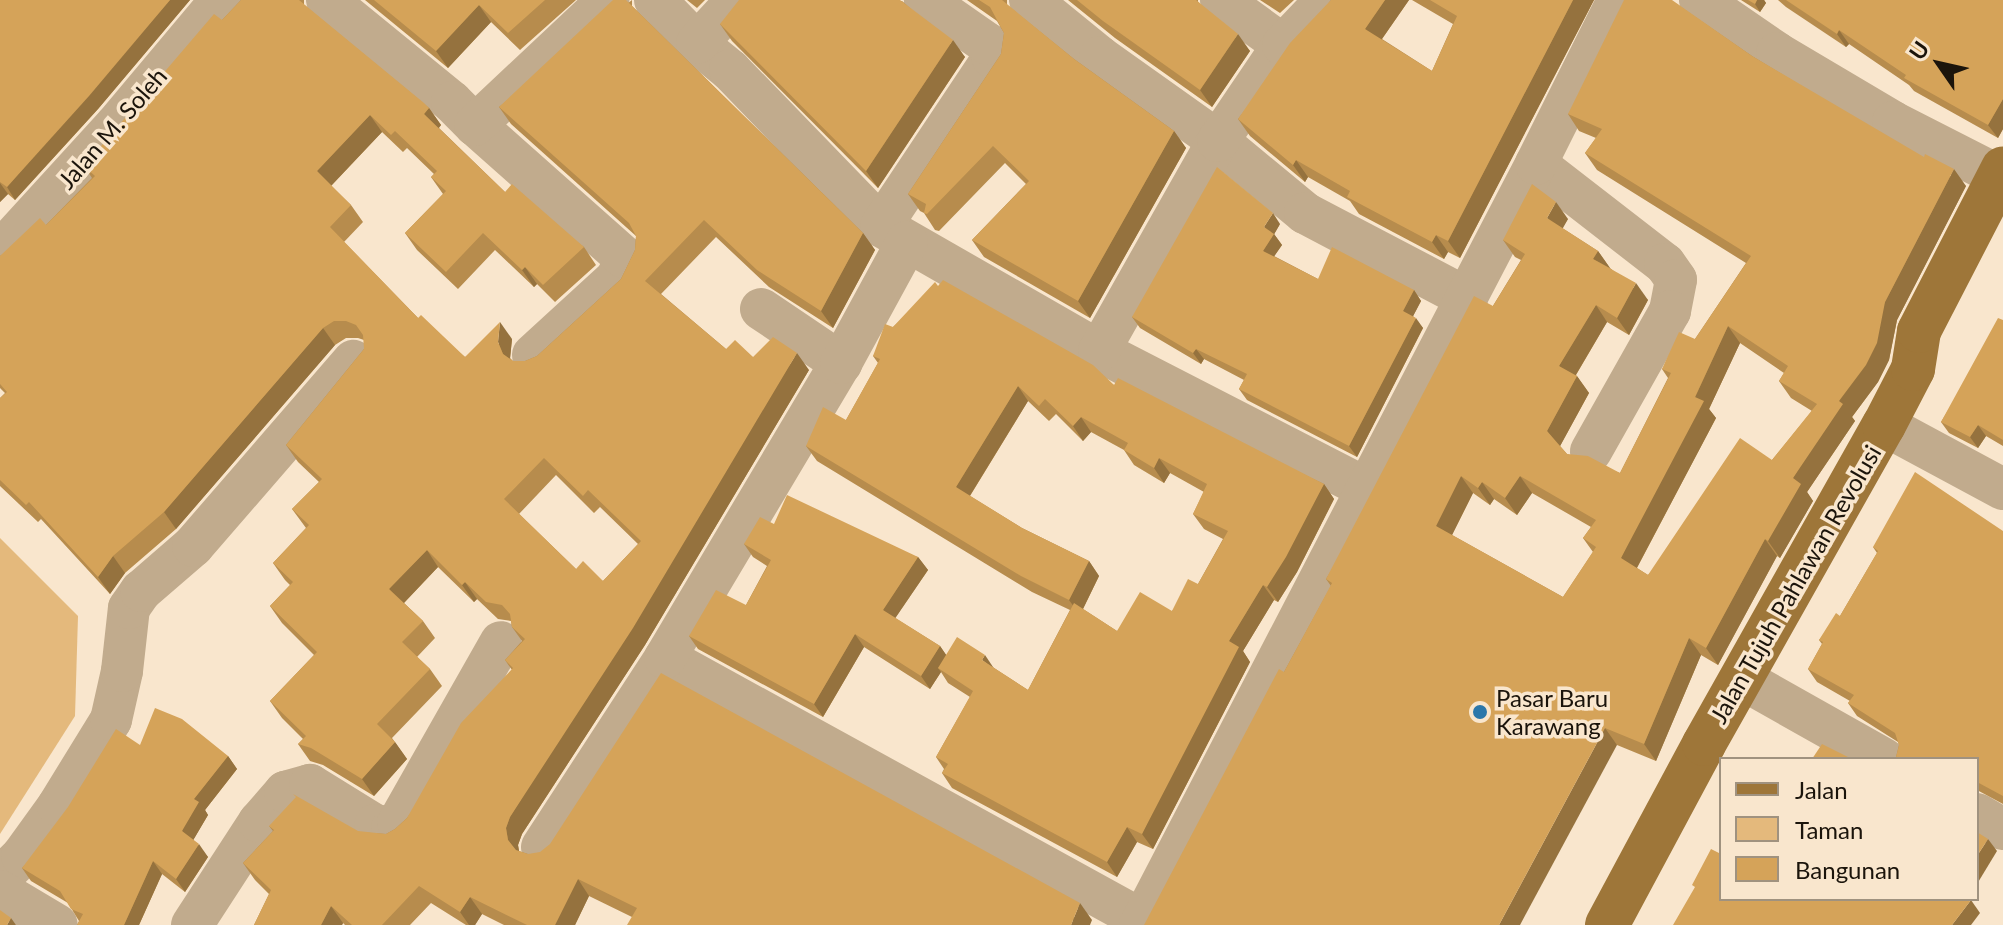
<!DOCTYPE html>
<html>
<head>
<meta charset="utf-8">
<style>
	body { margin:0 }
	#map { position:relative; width:2003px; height:925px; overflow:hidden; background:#f9e6cd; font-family:Lato,sans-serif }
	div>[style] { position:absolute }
	.green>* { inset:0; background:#e4b97c }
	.minor>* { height:42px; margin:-21px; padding:0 21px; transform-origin:21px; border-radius:21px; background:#c1ab8d }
	.major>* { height:44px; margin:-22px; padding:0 22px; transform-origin:22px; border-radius:22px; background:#9e7639 }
	.wall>* { inset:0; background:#b78c4d }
	.shaded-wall>* { inset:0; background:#95723e }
	.building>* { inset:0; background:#d5a359 }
	.dots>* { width:22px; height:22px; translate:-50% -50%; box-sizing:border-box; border:4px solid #f9e6cd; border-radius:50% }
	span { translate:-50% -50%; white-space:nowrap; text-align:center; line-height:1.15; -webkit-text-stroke:7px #f9e6cd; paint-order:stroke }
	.street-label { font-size:24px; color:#1b140b }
	.poi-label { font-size:24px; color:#1b140b }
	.left { translate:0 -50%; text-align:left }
	.legend { position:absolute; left:1719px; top:757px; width:260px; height:144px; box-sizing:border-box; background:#f9e6cd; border:2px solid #a0927f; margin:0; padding:10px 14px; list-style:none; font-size:24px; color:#1b140b }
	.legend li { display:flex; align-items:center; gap:16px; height:40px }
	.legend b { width:40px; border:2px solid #a0927f }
	.north { position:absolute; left:1899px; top:24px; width:80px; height:80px; -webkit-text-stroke:6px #f9e6cd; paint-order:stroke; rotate:304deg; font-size:22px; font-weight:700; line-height:32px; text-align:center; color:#1b140b }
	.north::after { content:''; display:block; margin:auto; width:28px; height:36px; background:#1b140b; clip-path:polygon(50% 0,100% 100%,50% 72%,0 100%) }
</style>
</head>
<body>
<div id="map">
	<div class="green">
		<div style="clip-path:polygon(0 538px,78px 616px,75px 716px,0 834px)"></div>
	</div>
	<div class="minor">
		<div style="left:327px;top:0;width:161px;rotate:39.2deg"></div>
		<div style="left:452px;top:102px;width:33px;rotate:45deg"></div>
		<div style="left:655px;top:0;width:60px;rotate:45.7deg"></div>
		<div style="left:697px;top:43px;width:43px;rotate:39.3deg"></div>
		<div style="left:730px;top:70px;width:217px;rotate:45.9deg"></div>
		<div style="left:881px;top:226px;width:251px;rotate:29.8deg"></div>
		<div style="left:1099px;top:351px;width:301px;rotate:27.2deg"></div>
		<div style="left:1030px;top:0;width:90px;rotate:39.2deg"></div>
		<div style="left:1100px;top:57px;width:145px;rotate:35.4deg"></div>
		<div style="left:1218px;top:141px;width:113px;rotate:39.6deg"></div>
		<div style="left:1305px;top:213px;width:183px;rotate:27.7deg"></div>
		<div style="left:1221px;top:0;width:77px;rotate:36deg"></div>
		<div style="left:1700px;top:0;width:93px;rotate:34.5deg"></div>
		<div style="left:1777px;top:53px;width:135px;rotate:30.7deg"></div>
		<div style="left:1893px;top:122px;width:119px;rotate:27deg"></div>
		<div style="left:697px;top:43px;width:59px;rotate:-47.1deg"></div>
		<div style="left:1536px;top:164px;width:163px;rotate:37.8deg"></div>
		<div style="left:1665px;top:264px;width:19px;rotate:55deg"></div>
		<div style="left:1676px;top:280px;width:32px;rotate:101deg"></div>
		<div style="left:1670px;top:311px;width:161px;rotate:119.4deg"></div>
		<div style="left:881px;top:226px;width:202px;rotate:-56.3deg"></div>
		<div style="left:993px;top:58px;width:15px;rotate:-110deg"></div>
		<div style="left:988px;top:44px;width:77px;rotate:-145.1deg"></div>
		<div style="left:0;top:252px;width:172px;rotate:-47.6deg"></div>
		<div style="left:116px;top:125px;width:163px;rotate:-50deg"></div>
		<div style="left:761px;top:309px;width:97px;rotate:34deg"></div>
		<div style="left:1099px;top:351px;width:241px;rotate:-60.5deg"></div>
		<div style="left:1218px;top:141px;width:116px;rotate:-55.9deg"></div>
		<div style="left:1283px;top:45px;width:62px;rotate:-46.3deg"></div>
		<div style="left:533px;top:355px;width:114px;rotate:-42.5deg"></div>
		<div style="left:617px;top:278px;width:22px;rotate:-68deg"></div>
		<div style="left:625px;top:258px;width:200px;rotate:-138.4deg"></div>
		<div style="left:475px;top:125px;width:183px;rotate:-43.2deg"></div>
		<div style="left:1884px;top:425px;width:135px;rotate:28.3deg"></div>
		<div style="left:665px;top:658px;width:544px;rotate:28.78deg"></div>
		<div style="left:1742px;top:679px;width:163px;rotate:29.4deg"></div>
		<div style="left:1977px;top:814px;width:30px;rotate:30deg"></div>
		<div style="left:542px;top:847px;width:225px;rotate:-56.9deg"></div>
		<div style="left:665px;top:658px;width:344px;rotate:-59.2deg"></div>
		<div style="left:841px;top:363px;width:138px;rotate:-61.4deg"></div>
		<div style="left:0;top:878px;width:31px;rotate:-45deg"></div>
		<div style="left:22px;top:856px;width:62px;rotate:-54.2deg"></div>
		<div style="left:58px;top:806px;width:101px;rotate:-58.4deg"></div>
		<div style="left:111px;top:720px;width:50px;rotate:-77.3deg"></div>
		<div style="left:122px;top:671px;width:63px;rotate:-83.7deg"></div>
		<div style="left:129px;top:608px;width:21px;rotate:-55deg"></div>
		<div style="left:141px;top:591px;width:69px;rotate:-40.9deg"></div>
		<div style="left:193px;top:546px;width:245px;rotate:-49.1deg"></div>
		<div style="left:0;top:891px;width:66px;rotate:30.8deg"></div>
		<div style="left:192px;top:925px;width:123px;rotate:-57deg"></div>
		<div style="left:259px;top:822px;width:40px;rotate:-49deg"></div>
		<div style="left:285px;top:792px;width:26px;rotate:-16deg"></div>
		<div style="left:310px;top:785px;width:76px;rotate:31.6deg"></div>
		<div style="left:375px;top:825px;width:17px;rotate:10deg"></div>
		<div style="left:392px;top:828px;width:8px;rotate:-40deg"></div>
		<div style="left:398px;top:823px;width:208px;rotate:-60.4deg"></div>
		<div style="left:1140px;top:925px;width:858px;rotate:-62.51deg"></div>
		<div style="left:1536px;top:164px;width:183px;rotate:-63.4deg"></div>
	</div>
	<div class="major">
		<div style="left:1607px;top:925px;width:205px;rotate:-61.8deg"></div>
		<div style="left:1704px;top:744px;width:366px;rotate:-60.6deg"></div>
		<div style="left:1884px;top:425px;width:63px;rotate:-62.6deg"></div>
		<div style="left:1913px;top:369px;width:38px;rotate:-81deg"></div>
		<div style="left:1919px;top:331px;width:183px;rotate:-62.7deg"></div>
	</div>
	<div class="wall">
		<div style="clip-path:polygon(0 0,190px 0,98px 109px,15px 200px,8px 194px,0 202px)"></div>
		<div style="clip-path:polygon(evenodd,241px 0,304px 0,304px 5px,429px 108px,441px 125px,439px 128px,505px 192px,584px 247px,596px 265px,555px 302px,537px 284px,534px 287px,495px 250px,458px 289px,417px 250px,405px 233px,443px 194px,431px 177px,434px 174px,407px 148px,403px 152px,382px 132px,331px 186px,351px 205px,363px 222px,344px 242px,418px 318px,465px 357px,512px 339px,510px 358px,513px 361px,525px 361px,537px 356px,621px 279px,635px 250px,636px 236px,511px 124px,499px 107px,632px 0,632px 6px,863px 233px,875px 250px,833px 328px,769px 287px,716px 237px,661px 294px,726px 349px,753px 357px,809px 370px,645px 645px,522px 834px,518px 845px,519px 851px,528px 854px,1092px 920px,632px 917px,589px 896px,575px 925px,504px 925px,482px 914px,475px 925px,466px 925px,431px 903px,410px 925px,345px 925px,343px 923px,342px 925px,254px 925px,269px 894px,255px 880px,243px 863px,273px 831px,269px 826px,386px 834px,395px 829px,407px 818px,512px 670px,505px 660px,522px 641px,512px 627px,511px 621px,498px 619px,477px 599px,474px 602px,438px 567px,404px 603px,423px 621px,435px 638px,417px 657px,430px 669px,442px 686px,392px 738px,407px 759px,374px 796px,323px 765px,310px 761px,298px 744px,303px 739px,282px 718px,270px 701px,314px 655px,282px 623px,270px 606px,290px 585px,285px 580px,273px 563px,306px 528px,292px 509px,319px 482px,298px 462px,286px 445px,364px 349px,364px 340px,358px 338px,346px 338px,335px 345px,176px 529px,125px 573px,110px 594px,41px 519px,38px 522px,0 486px,0 398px,5px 393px,0 388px,0 256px,46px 225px,92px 178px,84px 166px,241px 0,556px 475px,594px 513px,600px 507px,638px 544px,603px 581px,576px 569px,519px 514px,556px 475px)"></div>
		<div style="clip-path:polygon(365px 0,576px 0,520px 50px,491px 22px,448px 68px)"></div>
		<div style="clip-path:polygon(687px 0,705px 0,697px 8px)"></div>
		<div style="clip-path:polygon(967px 0,1007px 0,1007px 5px,1074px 59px,1174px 131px,1186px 148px,1090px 318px,984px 257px,972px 240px,1026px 184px,1005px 163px,939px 231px,935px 230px,924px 213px,920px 211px,908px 194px,1001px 54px,1004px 33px,997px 21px)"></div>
		<div style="clip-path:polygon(1068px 0,1198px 0,1198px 2px,1250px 51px,1212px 107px,1115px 38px)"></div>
		<div style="clip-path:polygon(1260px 0,1294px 0,1280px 13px)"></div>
		<div style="clip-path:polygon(1331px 0,1409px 0,1382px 39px,1432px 71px,1453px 24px,1412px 0,1594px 0,1460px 258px,1448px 252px,1444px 259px,1359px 214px,1350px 201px,1308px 177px,1305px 182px,1250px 136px,1238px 119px)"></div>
		<div style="clip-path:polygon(1741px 0,1764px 0,1766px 3px,1760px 12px)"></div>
		<div style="clip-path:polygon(1778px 0,2003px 0,2003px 129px,1998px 138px,1914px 91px,1909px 85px,1849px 44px,1846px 47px,1786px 7px)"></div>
		<div style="clip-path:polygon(902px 1px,965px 57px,878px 188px,732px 41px,720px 24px)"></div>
		<div style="clip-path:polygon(evenodd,1678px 5px,1752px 56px,1966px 186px,1897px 320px,1889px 360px,1878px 382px,1852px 417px,1855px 421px,1807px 492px,1813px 501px,1780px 558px,1777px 556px,1718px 665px,1701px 655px,1656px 761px,1617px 745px,1284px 672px,1331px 586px,1326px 579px,1521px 260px,1515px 257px,1503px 240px,1568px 219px,1562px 228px,1598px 251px,1610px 268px,1648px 300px,1629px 335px,1607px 322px,1576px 375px,1589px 393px,1560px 446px,1567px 454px,1620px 473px,1668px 378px,1662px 369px,1695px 339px,1746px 263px,1597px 170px,1585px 153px,1596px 138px,1579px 131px,1568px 114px,1678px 5px,1740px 343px,1784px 373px,1779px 381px,1791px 398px,1812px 411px,1772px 460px,1648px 575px,1637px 568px,1716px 418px,1709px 409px,1740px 343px,1678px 5px,1473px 493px,1490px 505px,1494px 499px,1517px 515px,1532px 493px,1591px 527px,1583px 538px,1593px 552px,1563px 597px,1452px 535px,1473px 493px)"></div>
		<div style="clip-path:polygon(1280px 224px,1274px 234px,1282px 245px,1274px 256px,1318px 279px,1414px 290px,1421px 301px,1413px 316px,1423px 328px,1357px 457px,1247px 400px,1239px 389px,1244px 380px,1204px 359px,1201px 364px,1140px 328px,1132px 317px)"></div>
		<div style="clip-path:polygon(evenodd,938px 286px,1114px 385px,1324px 484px,1334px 499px,1297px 572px,1278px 602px,1274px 600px,1243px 651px,1250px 662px,1153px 849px,1137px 842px,1117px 877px,952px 788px,942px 773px,944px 769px,936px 757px,970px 697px,948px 683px,941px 672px,930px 689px,864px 647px,823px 717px,698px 649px,689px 636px,746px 605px,767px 566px,753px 557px,744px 544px,774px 524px,918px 557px,928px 570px,895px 618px,940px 646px,946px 655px,994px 668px,1028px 690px,1070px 610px,1032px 592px,817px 461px,806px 446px,846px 420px,878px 363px,873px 356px,893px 327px,938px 286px,1028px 401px,1049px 421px,1056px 414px,1083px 441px,1091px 432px,1124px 450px,1134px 465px,1164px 483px,1170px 473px,1204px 492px,1193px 514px,1204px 529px,1223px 539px,1198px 584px,1172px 611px,1117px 631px,1083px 609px,1099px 576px,1089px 561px,1022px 528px,970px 496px,1028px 401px)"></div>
		<div style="clip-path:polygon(2003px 320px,2003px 446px,1986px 436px,1978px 448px,1949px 433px,1941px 422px)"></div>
		<div style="clip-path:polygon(2003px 531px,2003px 804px,1977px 790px,1977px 759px,1896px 757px,1899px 745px,1898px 742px,1857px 716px,1848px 703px,1850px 701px,1817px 682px,1808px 669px,1822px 644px,1819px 640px,1840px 616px,1877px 553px,1873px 547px)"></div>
		<div style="clip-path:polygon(140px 745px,228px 756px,237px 769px,205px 810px,208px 815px,193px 840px,208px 857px,185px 892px,162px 874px,139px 925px,77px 925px,79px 921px,68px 903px,31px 881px,22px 868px)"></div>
	</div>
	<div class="shaded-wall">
		<div style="clip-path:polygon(170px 0,190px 0,98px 109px,15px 200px,7px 187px)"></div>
		<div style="clip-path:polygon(1385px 0,1409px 0,1377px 46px,1365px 29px)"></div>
		<div style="clip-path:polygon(1573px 0,1594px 0,1460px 258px,1448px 241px)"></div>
		<div style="clip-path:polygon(1757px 0,1764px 0,1766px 3px,1760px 12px,1755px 4px)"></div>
		<div style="clip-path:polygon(479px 5px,491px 22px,448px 68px,436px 51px)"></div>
		<div style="clip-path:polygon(1839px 30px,1849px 44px,1846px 47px,1837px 34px)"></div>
		<div style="clip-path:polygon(1238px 34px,1250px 51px,1212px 107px,1200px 90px)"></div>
		<div style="clip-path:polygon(953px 40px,965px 57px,878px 188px,866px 171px)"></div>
		<div style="clip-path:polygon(2003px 99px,2003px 129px,1998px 138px,1988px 125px)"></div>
		<div style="clip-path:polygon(429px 108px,441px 125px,436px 131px,424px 114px)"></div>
		<div style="clip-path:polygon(370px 115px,382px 132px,329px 188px,317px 171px)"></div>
		<div style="clip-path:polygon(1174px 131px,1186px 148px,1090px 318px,1078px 301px)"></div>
		<div style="clip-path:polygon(1296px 160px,1308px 177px,1305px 182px,1293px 165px)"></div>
		<div style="clip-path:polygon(1954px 169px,1966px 186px,1897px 320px,1889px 360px,1878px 382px,1852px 417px,1855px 421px,1807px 492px,1813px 501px,1780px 558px,1768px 541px,1793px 478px,1839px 401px,1885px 302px)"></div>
		<div style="clip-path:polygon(0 183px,8px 194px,0 202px)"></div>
		<div style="clip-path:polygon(1556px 202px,1568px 219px,1559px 235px,1547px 218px)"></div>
		<div style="clip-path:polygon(1273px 213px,1280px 224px,1272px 238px,1264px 227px)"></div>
		<div style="clip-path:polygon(863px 233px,875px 250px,833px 328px,821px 311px)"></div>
		<div style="clip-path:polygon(1274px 234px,1282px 245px,1271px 261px,1263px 251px)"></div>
		<div style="clip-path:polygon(1436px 235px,1448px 252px,1444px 259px,1432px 242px)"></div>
		<div style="clip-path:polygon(1598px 251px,1610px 268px,1593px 259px)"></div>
		<div style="clip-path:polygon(525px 267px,537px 284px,534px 287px,522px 270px)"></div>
		<div style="clip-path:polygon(1636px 283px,1648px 300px,1629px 335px,1617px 318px)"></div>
		<div style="clip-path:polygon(1414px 290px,1421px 301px,1410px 322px,1403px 311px)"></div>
		<div style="clip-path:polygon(1596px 305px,1607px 322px,1571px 383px,1559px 366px)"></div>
		<div style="clip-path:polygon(1416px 318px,1423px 328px,1357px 457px,1349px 446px)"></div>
		<div style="clip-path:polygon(500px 322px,512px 339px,510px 359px,503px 354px,498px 342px)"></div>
		<div style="clip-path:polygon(1728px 326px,1740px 343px,1709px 409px,1716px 418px,1633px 575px,1621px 558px)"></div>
		<div style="clip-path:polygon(323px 328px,335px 345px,176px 529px,164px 512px)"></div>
		<div style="clip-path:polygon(1196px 349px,1204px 359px,1201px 364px,1193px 353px)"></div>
		<div style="clip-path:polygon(797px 353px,809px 370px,645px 645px,522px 834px,518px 845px,520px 857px,508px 840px,506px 828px,510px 817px)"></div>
		<div style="clip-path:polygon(1577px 376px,1589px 393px,1559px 448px,1547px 431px)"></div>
		<div style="clip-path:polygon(1018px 386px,1028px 401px,966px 502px,956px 487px)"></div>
		<div style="clip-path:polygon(1081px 417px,1091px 432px,1083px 441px,1073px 426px)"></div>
		<div style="clip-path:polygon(1978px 425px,1986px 436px,1978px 448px,1970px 437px)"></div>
		<div style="clip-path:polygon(1159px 458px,1170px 473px,1164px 483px,1154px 468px)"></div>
		<div style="clip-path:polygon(1461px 476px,1473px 493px,1448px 543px,1436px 526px)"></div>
		<div style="clip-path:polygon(1520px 476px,1532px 493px,1517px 515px,1505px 498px)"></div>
		<div style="clip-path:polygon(1482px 482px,1494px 499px,1490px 505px,1478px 488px)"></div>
		<div style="clip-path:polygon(1324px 484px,1334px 499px,1297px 572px,1278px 602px,1267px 587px)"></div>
		<div style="clip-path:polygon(1765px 539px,1777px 556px,1718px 665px,1706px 648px)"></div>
		<div style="clip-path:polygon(427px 550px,438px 567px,401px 606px,389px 589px)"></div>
		<div style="clip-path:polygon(113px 556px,125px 573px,110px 594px,98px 577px)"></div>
		<div style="clip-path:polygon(918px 557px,928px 570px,892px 623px,883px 610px)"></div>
		<div style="clip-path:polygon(1089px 561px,1099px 576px,1080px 615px,1069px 600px)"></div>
		<div style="clip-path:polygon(465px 582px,477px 599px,474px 602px,462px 585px)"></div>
		<div style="clip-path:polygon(1263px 585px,1274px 600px,1243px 651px,1250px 662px,1153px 849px,1142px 834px,1229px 641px)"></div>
		<div style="clip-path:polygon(855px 634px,864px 647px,823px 717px,814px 704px)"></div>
		<div style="clip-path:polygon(1689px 638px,1701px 655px,1656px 761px,1644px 744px)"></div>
		<div style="clip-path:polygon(940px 646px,949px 659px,938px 668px,941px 672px,930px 689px,921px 676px)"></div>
		<div style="clip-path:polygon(985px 655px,995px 670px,982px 660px)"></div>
		<div style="clip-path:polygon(1605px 728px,1617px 745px,1520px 925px,1499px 925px)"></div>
		<div style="clip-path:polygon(395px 742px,407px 759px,374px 796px,362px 779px)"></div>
		<div style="clip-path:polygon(228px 756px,237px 769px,205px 810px,208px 815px,191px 844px,182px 831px,194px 799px)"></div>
		<div style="clip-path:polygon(1127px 827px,1137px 842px,1117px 877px,1107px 862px)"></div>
		<div style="clip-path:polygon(1988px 839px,1997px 851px,1977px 884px,1977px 856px)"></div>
		<div style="clip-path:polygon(199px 844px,208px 857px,185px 892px,176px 879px)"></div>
		<div style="clip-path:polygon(153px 861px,162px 874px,139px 925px,124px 925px)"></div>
		<div style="clip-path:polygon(578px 879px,589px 896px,575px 925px,555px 925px)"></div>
		<div style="clip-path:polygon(470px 897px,482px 914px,475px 925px,469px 925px,460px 912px)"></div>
		<div style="clip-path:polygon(1971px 900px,1980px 913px,1971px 925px,1952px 925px)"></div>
		<div style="clip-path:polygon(1080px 903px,1092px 920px,1090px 925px,1071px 925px)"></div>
		<div style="clip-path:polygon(331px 906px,343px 923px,342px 925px,321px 925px)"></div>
		<div style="clip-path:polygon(11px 918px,16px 925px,7px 925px)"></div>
	</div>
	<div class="building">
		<div style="clip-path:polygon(0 0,170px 0,89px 96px,7px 187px,0 182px)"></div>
		<div style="clip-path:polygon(evenodd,241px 0,299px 0,424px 103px,429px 108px,424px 114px,505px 192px,512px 184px,584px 247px,543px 285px,525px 267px,522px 270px,483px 233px,446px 272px,405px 233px,446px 191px,431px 177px,437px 171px,395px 131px,391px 135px,370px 115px,317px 171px,351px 205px,330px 227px,418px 318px,421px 315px,465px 357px,500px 322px,498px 342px,503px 354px,513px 361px,525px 361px,537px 356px,621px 279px,635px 250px,636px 236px,629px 223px,499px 107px,613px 0,626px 0,863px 233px,821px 311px,757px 270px,704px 220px,645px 281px,726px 349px,735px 340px,753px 357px,773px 337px,797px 353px,633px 628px,510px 817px,506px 828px,508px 840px,516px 850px,528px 854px,540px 852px,550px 844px,661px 673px,1080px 903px,1071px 925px,627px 925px,637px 908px,578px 879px,555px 925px,527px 925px,470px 897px,460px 912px,419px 886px,382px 925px,352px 925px,331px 906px,321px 925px,254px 925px,271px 890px,243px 863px,274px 830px,269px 826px,296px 797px,293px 794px,358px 831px,386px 834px,395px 829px,407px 818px,461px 723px,513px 668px,505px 660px,525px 639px,512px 627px,510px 614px,502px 605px,486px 602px,465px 582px,462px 585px,427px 550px,389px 589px,423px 621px,402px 642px,430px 669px,377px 724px,395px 742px,362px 779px,311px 748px,298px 744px,306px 736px,270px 701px,317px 652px,270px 606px,293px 582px,273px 563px,309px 525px,292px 509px,322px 479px,286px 445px,364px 349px,363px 335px,356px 325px,346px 321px,334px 321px,323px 328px,164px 512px,113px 556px,98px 577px,29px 502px,26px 505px,0 480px,0 398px,7px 392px,0 384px,0 256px,40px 218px,46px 225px,95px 176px,84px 166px,214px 14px,222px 20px,241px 0,544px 458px,583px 496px,588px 490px,641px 541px,603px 581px,583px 561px,576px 569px,504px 499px,544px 458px)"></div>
		<div style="clip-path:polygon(374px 0,545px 0,508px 33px,479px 5px,436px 51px)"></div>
		<div style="clip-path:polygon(739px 0,900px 0,953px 40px,866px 171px,720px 24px)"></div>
		<div style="clip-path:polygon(979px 0,1002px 0,1074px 59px,1174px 131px,1078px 301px,972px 240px,1029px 181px,993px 146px,927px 214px,924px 213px,926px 204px,908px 194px,1001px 54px,1004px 33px,990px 7px)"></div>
		<div style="clip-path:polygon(1077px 0,1196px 0,1238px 34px,1200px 90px,1103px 21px)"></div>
		<div style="clip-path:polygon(1331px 0,1385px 0,1365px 29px,1432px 71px,1457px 16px,1430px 0,1573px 0,1448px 241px,1436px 235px,1432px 242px,1347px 197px,1350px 191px,1296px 160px,1293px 165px,1238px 119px,1290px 43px)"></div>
		<div style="clip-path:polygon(evenodd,1624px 0,1672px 0,1752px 56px,1924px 157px,1925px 154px,1954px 169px,1885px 302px,1877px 343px,1866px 365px,1839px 401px,1843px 404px,1793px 478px,1801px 484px,1768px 541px,1765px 539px,1706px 648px,1689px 638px,1644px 744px,1605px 728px,1499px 925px,1144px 925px,1279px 669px,1284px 672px,1332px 583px,1326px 579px,1474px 296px,1493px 306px,1525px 254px,1503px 240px,1532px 184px,1556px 202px,1547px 218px,1598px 251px,1593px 259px,1636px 283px,1617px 318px,1596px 305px,1559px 366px,1577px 376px,1547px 431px,1567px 454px,1588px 456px,1620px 473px,1671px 373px,1662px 369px,1679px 332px,1695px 339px,1751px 256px,1585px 153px,1602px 129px,1568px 114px,1624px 0,1728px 326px,1788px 366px,1779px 381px,1817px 404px,1772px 460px,1740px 438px,1648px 575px,1621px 558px,1704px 401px,1695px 397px,1728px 326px,1624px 0,1461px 476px,1478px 488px,1482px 482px,1505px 498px,1520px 476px,1596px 520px,1583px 538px,1596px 547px,1563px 597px,1436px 526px,1461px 476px)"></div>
		<div style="clip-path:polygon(1748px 0,1757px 0,1755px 4px)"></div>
		<div style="clip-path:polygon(1786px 0,2003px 0,2003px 99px,1988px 125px,1904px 78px,1906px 75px,1839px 30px,1837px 34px)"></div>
		<div style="clip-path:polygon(1217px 167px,1273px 213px,1264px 227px,1274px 234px,1263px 251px,1318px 279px,1332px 247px,1414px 290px,1403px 311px,1416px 318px,1349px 446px,1239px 389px,1247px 374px,1196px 349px,1193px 353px,1132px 317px)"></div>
		<div style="clip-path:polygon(943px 280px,1093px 365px,1114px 385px,1118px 378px,1324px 484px,1286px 557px,1267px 587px,1263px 585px,1229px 641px,1239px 647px,1142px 834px,1127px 827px,1107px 862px,942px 773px,948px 764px,936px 757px,973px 691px,938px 668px,957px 637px,985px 655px,982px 660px,1028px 690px,1074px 603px,1117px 631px,1140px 592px,1172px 611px,1188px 579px,1198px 584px,1228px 531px,1193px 514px,1207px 484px,1159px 458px,1154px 468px,1124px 450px,1128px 443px,1081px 417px,1073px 426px,1045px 399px,1039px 406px,1018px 386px,956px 487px,1022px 528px,1089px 561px,1069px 600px,1021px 576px,806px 446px,823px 407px,846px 420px,880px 359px,873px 356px,885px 324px,893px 327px,935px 282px,938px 286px)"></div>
		<div style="clip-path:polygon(1998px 318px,2003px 320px,2003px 440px,1978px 425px,1970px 437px,1941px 422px)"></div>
		<div style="clip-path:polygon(1915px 472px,2003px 531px,2003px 796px,1977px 782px,1977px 759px,1894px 759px,1896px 757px,1899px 745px,1895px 733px,1848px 703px,1854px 695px,1808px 669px,1823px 642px,1819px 640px,1836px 613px,1840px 616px,1878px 551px,1873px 547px)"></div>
		<div style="clip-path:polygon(787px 495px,918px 557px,883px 610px,940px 646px,921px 676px,855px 634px,814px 704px,689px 636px,716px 590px,746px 605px,771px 560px,744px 544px,760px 517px,774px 524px)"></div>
		<div style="clip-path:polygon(155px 708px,182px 719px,228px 756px,194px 799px,199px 802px,182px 831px,199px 844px,176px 879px,153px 861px,124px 925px,77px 925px,83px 914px,71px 909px,60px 891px,22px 868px,68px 807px,116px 729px,140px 745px)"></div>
		<div style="clip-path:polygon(1822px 744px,1852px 759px,1812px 759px)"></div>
		<div style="clip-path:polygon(1977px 832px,1988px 839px,1977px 856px)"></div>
		<div style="clip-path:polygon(1711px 849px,1721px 854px,1721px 899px,1969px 899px,1971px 900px,1952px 925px,1673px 925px,1695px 887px,1692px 885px)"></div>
		<div style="clip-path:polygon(0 910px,11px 918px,7px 925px,0 925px)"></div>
	</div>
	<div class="dots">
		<div style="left:1480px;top:712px;background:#2b77aa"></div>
	</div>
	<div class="street-label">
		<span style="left:112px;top:128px;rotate:-49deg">Jalan M. Soleh</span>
		<span style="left:1795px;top:584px;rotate:-60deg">Jalan Tujuh Pahlawan Revolusi</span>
	</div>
	<div class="poi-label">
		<span class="left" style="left:1496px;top:712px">Pasar Baru<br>Karawang</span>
	</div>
	<ul class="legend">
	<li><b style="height:10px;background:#9e7639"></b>Jalan</li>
	<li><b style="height:22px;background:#e4b97c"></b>Taman</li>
	<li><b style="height:22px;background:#d5a359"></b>Bangunan</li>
	</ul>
	<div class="north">U</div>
</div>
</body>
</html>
